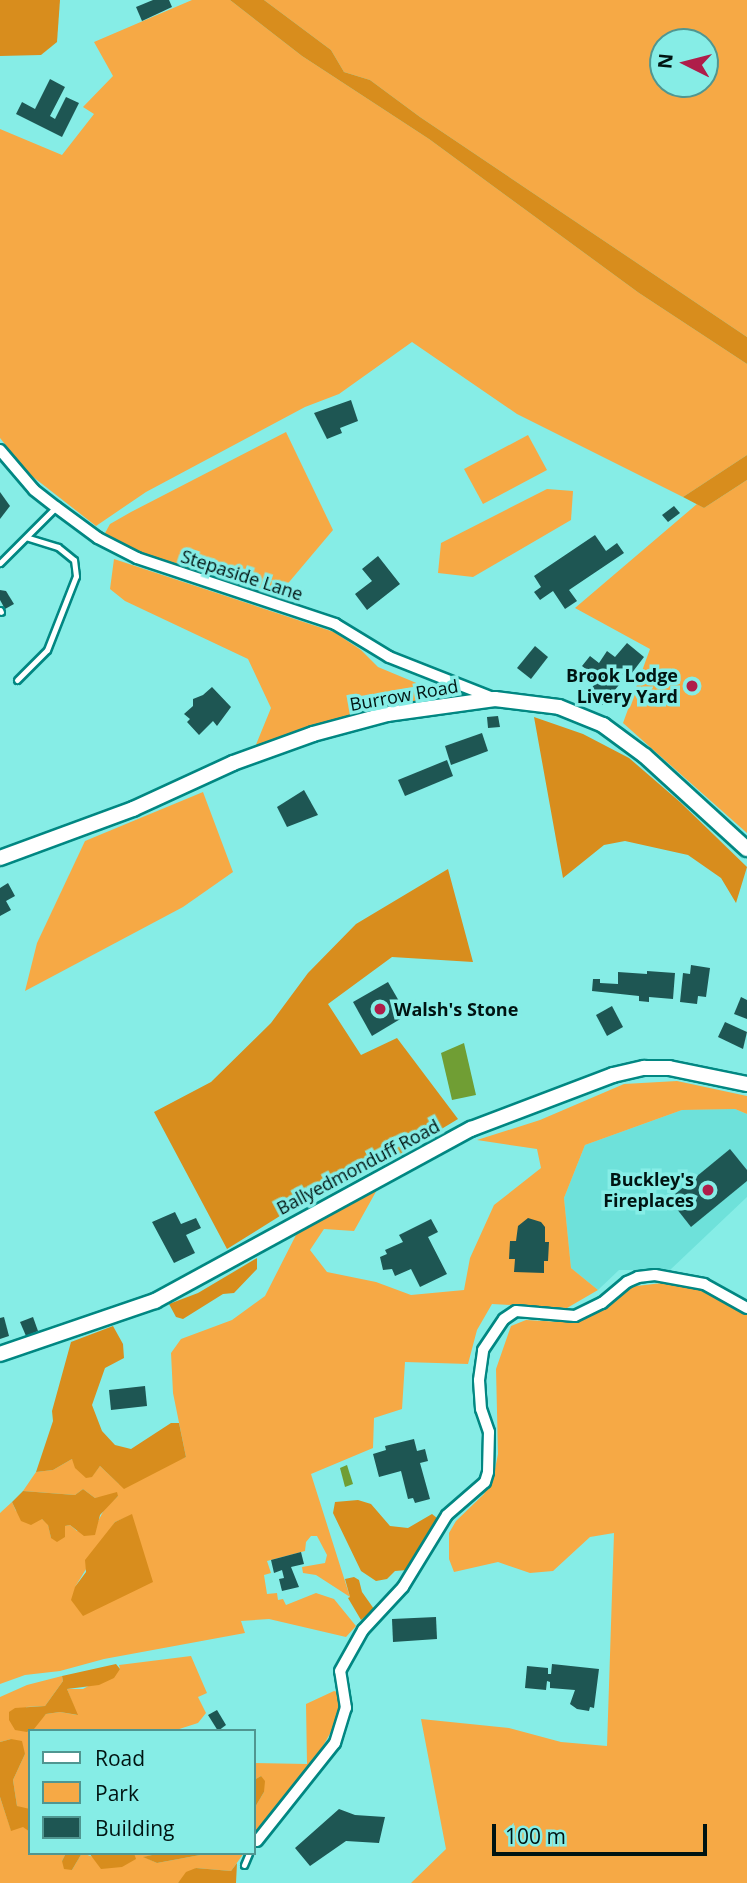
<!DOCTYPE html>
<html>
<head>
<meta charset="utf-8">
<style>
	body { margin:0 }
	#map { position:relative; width:747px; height:1883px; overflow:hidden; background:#86ede6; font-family:"Open Sans",sans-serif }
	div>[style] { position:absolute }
	.built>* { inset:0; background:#6ee1da }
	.green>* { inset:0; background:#f6a945 }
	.forest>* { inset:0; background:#d88d1d }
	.water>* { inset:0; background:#709e34 }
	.building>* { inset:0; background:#1e5653 }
	.roads { filter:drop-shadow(2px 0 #018782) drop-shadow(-2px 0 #018782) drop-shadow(0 2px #018782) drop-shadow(0 -2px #018782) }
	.service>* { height:5px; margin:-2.5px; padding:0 2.5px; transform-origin:2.5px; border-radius:2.5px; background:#fff }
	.minor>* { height:10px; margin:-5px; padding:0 5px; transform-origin:5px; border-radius:5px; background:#fff }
	.tertiary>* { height:14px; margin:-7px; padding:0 7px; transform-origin:7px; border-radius:7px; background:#fff }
	.dots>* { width:19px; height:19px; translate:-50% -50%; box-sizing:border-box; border:4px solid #86ede6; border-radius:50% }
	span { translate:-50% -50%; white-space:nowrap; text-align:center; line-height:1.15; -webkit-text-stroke:7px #86ede6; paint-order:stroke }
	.street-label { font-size:18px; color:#001412 }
	.poi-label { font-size:18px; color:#001412; font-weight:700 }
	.right { translate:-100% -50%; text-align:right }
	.left { translate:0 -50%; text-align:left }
	.legend { position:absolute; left:28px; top:1729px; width:228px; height:126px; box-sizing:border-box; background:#86ede6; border:2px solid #509691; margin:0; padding:9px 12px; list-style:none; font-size:21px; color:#001412 }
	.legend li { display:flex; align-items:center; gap:14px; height:35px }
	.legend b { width:35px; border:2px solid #509691 }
	.north { position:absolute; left:649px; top:28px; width:70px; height:70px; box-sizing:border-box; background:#86ede6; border:2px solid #509691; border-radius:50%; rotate:276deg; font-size:19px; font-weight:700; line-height:28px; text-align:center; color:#001412 }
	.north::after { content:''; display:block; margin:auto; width:24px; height:32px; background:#af1d4a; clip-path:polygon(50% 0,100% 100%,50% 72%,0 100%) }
	.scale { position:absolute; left:492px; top:1824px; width:215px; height:32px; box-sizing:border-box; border:4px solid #001412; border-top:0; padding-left:9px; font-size:21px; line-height:24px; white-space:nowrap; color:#001412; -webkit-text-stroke:5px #86ede6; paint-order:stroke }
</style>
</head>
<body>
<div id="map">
	<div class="built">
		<div style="clip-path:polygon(735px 1109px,747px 1114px,747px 1197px,670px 1270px,619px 1270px,598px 1290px,571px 1268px,564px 1198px,585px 1145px,682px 1110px)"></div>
	</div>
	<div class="green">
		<div style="clip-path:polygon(192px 0,230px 0,302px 56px,429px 139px,639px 293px,747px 364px,747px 455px,683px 497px,517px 414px,412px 342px,339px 394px,305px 407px,146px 492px,96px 526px,28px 473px,0 438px,0 129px,62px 155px,94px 114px,83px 107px,113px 76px,94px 42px)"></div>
		<div style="clip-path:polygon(evenodd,264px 0,747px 0,747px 337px,420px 117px,370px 80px,344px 72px,331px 50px,264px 0,663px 42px,705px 42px,705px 84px,663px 84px,663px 42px)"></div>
		<div style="clip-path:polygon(286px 432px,333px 530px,279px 594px,145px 554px,104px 535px,110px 524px,131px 512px)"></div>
		<div style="clip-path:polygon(528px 435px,547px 470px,483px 504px,464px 469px)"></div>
		<div style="clip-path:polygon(747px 480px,747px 833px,623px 723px,650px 649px,575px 608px,697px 504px,704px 508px)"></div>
		<div style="clip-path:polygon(547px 489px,573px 491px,571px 520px,473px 577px,438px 573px,441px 543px)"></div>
		<div style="clip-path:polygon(114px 559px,334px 632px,361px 650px,378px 667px,450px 697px,394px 709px,253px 752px,271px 708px,248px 659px,125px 601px,110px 589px)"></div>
		<div style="clip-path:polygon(203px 792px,233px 872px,183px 907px,25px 991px,37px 943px,85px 841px)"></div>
		<div style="clip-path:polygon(evenodd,677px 1081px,747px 1096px,747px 1114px,735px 1109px,682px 1110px,585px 1145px,564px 1198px,571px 1268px,598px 1290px,567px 1308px,492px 1304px,477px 1330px,468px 1364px,405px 1362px,402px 1409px,374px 1418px,373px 1448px,311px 1474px,350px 1597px,316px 1575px,303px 1573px,302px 1567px,325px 1563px,327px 1555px,317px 1536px,311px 1536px,306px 1542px,305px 1551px,267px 1561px,271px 1573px,264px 1575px,267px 1594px,277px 1593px,278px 1600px,283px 1599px,286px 1605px,316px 1593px,334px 1599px,356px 1626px,346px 1637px,269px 1619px,241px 1621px,245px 1633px,104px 1659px,60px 1671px,25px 1675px,0 1684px,0 1513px,12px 1502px,16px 1511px,42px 1519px,48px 1524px,51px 1538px,65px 1537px,64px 1526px,70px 1525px,77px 1531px,96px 1525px,105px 1508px,118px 1496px,95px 1498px,83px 1489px,75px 1495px,23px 1491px,36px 1472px,53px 1470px,72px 1459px,92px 1476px,100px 1466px,119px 1484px,186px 1457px,173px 1393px,171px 1353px,181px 1339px,232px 1320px,265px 1296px,296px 1235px,339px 1208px,378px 1188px,354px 1231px,324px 1229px,310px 1250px,327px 1272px,376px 1282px,411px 1295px,464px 1290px,470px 1258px,494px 1205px,541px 1168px,537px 1149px,477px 1140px,540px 1120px,624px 1084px,677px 1081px,132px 1515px,75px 1587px,115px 1522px,132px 1515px)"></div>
		<div style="clip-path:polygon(671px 1282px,710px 1291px,747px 1315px,747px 1883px,411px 1883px,446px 1849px,421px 1719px,509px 1728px,561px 1742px,607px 1746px,614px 1533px,590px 1537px,553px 1571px,530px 1573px,498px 1562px,454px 1572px,449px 1559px,449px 1533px,456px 1521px,484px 1494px,494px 1474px,498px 1454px,496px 1369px,511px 1326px,526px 1320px,561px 1322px,585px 1318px,628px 1287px)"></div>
		<div style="clip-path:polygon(191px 1656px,207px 1693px,198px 1697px,206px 1713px,198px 1723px,173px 1731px,30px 1731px,46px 1714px,60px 1712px,77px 1715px,67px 1689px,83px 1689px,120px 1669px,119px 1665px)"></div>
		<div style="clip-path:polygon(62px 1676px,63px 1681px,45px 1706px,26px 1707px,27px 1732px,30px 1731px,30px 1809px,27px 1811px,17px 1806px,13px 1780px,25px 1754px,11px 1739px,0 1742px,0 1697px,27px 1685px)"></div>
		<div style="clip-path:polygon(334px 1691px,338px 1692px,340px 1706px,336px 1723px,319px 1753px,254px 1841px,254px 1809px,264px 1792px,261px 1776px,254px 1780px,254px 1763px,307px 1764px,306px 1704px)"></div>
		<div style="clip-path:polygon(0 1797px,11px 1830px,23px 1826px,30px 1832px,30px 1853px,66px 1853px,62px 1861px,72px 1870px,82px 1853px,93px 1857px,135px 1859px,134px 1853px,161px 1853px,144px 1857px,157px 1863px,211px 1853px,244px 1853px,231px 1871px,196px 1868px,178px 1883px,0 1883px)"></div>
	</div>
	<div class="forest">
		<div style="clip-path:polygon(0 0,60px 0,57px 42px,41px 55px,0 56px)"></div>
		<div style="clip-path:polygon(230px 0,264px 0,331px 50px,344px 72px,370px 80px,420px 117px,747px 337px,747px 364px,639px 293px,429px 139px,302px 56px)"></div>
		<div style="clip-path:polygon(747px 455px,747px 480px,704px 508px,683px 497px)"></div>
		<div style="clip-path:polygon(534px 717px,583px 734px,629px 758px,680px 802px,747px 867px,736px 903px,721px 878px,688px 855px,625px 841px,604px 845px,563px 878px)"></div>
		<div style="clip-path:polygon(448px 869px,473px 962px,392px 957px,328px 1004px,361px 1055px,397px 1038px,458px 1119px,395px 1157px,299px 1204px,227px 1249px,154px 1112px,211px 1082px,271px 1023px,308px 973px,356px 924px)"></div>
		<div style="clip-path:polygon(257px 1258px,257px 1269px,234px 1293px,223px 1294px,183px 1319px,176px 1317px,169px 1304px,198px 1293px)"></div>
		<div style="clip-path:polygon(113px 1326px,123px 1344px,124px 1358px,105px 1368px,92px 1405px,102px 1431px,115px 1445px,131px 1449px,171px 1423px,179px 1423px,186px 1457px,124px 1489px,100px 1466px,92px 1477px,86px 1478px,75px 1468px,72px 1459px,53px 1470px,36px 1472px,53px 1421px,52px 1411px,71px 1342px)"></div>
		<div style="clip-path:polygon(83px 1489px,95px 1498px,117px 1492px,118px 1496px,100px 1515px,95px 1535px,84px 1536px,70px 1525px,65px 1526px,65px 1537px,57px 1542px,51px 1538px,48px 1525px,42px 1519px,31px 1525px,21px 1521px,12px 1502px,23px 1491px,75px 1495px)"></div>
		<div style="clip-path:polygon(358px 1500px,371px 1504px,390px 1526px,408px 1528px,432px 1514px,437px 1518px,407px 1570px,395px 1571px,387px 1579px,376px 1581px,361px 1571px,333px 1513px,335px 1502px)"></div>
		<div style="clip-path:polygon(132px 1514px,153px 1582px,83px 1616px,71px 1600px,75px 1587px,86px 1572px,85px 1560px,115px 1522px)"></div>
		<div style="clip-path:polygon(354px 1577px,359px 1580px,362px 1592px,374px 1609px,361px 1620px,348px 1598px,350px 1597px,345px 1579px)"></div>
		<div style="clip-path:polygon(116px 1664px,120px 1669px,114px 1678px,99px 1685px,67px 1689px,78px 1715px,60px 1712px,46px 1714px,34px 1729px,27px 1732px,15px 1730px,9px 1720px,9px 1712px,15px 1708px,45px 1706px,63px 1681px,62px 1676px)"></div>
		<div style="clip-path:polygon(11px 1739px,22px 1741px,25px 1754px,13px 1780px,17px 1806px,30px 1809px,30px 1832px,23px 1827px,11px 1831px,0 1797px,0 1742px)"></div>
		<div style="clip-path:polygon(261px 1776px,265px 1781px,264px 1792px,254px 1809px,254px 1780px)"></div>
		<div style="clip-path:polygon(66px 1853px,82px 1853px,72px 1870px,64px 1869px,62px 1861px)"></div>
		<div style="clip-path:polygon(89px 1853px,134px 1853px,136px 1859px,122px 1867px,101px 1869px)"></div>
		<div style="clip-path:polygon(161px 1853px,211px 1853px,157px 1863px,143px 1857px)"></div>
		<div style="clip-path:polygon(237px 1863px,236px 1883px,178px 1883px,186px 1872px,196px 1868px,231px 1871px)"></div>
	</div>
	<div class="water">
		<div style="clip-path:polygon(464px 1043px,476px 1095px,452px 1100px,441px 1053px)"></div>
		<div style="clip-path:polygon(347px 1465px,353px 1484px,345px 1487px,340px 1468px)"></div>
	</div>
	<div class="building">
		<div style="clip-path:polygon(153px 0,169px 0,172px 7px,142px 21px,136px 7px)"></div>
		<div style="clip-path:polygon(50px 79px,65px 87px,50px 116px,55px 119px,66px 97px,79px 103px,62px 137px,16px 114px,22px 102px,35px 109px)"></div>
		<div style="clip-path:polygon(351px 400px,358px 421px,340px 428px,342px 433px,327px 439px,314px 413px)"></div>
		<div style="clip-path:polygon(0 492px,10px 506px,0 519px)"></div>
		<div style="clip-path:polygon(674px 506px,680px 513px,668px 522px,662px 515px)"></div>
		<div style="clip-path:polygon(595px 535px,606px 551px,617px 543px,624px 553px,569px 590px,577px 601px,565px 609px,553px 591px,540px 600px,534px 592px,541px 587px,534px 576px)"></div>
		<div style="clip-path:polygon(378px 556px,400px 584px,367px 610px,355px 594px,372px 581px,362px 569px)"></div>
		<div style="clip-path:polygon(0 590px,6px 591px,14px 604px,5px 609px,0 600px)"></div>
		<div style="clip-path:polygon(627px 643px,644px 657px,628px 678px,618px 671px,615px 676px,622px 681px,603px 705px,587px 693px,594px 685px,586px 679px,591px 673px,582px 666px,590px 656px,599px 663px,607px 651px,615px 657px)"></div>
		<div style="clip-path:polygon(535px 646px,548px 657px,531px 679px,517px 668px)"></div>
		<div style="clip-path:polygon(212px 687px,231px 707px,217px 726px,213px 721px,199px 735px,187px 722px,190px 719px,184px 714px,193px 706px,193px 699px,203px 695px)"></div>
		<div style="clip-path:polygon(498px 716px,500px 727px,488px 728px,487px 717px)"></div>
		<div style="clip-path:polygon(482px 733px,488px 751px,451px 765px,445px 746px)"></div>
		<div style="clip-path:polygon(447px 760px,453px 776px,405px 796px,398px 780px)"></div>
		<div style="clip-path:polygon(304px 790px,318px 815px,287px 827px,277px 807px)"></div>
		<div style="clip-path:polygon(8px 883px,15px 896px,6px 901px,11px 910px,0 916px,0 888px)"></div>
		<div style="clip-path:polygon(691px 965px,710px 968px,706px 997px,698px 996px,697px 1004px,680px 1002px,683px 973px,690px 974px)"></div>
		<div style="clip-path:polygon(647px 971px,675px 973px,673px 999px,649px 997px,649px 1002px,639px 1001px,639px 996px,592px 991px,593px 979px,600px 979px,600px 983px,618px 984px,618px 972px,647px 974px)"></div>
		<div style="clip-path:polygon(388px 982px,407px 1015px,372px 1036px,353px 1002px)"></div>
		<div style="clip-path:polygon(741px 997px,747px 1000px,747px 1019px,734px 1014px)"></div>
		<div style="clip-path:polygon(612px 1006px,623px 1027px,607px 1036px,596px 1015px)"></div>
		<div style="clip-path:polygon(725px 1022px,747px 1032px,743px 1049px,718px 1037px)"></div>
		<div style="clip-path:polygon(730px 1149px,747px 1170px,747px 1181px,691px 1227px,669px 1199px)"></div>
		<div style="clip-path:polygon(175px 1212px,181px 1224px,196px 1218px,201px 1228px,186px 1235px,195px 1253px,174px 1263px,152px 1222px)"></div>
		<div style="clip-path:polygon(528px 1218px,541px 1222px,545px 1227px,545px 1242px,549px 1242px,548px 1261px,544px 1261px,544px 1273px,514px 1272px,515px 1259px,509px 1259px,510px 1241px,516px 1241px,518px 1226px)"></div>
		<div style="clip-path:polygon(431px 1219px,438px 1232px,428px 1237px,447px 1274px,420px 1287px,411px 1269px,395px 1276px,392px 1269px,383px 1270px,380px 1257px,387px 1254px,385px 1250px,403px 1242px,399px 1235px)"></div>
		<div style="clip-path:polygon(4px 1317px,9px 1336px,0 1339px,0 1318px)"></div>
		<div style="clip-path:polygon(33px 1317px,38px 1331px,26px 1336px,20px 1322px)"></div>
		<div style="clip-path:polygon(145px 1386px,147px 1406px,111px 1410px,109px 1390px)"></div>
		<div style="clip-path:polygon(414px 1439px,417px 1451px,425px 1449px,428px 1461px,420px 1463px,430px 1499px,415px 1503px,413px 1498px,408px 1499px,401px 1471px,379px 1477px,373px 1454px,386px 1450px,385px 1446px)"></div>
		<div style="clip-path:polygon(301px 1552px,304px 1564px,291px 1567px,299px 1587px,282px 1591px,279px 1579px,284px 1578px,282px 1570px,274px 1573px,271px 1560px)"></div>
		<div style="clip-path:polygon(436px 1617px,437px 1639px,393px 1642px,392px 1619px)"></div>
		<div style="clip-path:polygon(552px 1664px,599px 1669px,594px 1708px,590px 1707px,589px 1711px,577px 1709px,570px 1704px,575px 1690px,550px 1688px,550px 1682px,547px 1681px,546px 1690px,525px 1688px,527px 1666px,548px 1668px,548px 1674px,551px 1674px)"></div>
		<div style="clip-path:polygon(217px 1710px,226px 1725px,218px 1731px,208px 1715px)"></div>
		<div style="clip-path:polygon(339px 1809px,355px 1815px,385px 1817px,379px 1843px,346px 1841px,310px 1866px,295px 1848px)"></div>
	</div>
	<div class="roads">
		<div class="service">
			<div style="left:0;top:563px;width:79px;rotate:-45deg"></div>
			<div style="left:0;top:610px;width:2px;rotate:63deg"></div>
			<div style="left:17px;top:680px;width:42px;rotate:-45deg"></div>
			<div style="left:47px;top:650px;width:79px;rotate:-68.6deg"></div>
			<div style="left:76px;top:576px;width:16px;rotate:-97deg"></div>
			<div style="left:74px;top:560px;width:21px;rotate:-141deg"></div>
			<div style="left:58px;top:547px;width:31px;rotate:-163deg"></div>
			<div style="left:244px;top:1865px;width:13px;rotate:-67deg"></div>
		</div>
		<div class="minor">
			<div style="left:0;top:450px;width:52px;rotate:49.6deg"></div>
			<div style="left:34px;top:490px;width:28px;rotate:38deg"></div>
			<div style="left:56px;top:507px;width:52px;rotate:36.4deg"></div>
			<div style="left:98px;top:538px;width:44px;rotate:27.1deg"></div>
			<div style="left:137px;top:558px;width:209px;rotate:18.4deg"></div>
			<div style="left:335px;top:624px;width:63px;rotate:31.4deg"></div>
			<div style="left:389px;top:657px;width:112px;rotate:21.5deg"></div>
			<div style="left:257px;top:1841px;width:125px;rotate:-51.5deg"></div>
			<div style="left:335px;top:1743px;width:37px;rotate:-73deg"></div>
			<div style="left:346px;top:1708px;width:37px;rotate:-99deg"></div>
			<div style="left:340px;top:1671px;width:47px;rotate:-60.7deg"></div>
			<div style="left:363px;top:1630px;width:59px;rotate:-47.1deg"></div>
			<div style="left:403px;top:1587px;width:84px;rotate:-58.6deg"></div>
			<div style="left:447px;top:1515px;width:50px;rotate:-41deg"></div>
			<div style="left:485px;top:1482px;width:10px;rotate:-73deg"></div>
			<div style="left:488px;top:1472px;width:40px;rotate:-88.6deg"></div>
			<div style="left:489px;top:1432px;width:24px;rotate:-109deg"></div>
			<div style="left:481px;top:1409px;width:29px;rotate:-94deg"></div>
			<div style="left:479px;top:1380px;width:30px;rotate:-82deg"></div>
			<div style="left:483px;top:1350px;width:37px;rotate:-56deg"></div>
			<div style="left:504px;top:1319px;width:14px;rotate:-34deg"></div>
			<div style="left:516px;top:1311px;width:59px;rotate:4.8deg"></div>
			<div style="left:575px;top:1316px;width:30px;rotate:-26deg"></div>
			<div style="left:602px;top:1303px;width:33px;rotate:-40deg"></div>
			<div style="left:627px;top:1282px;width:12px;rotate:-24deg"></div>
			<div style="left:638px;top:1277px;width:17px;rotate:-7deg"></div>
			<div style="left:655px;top:1275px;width:50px;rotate:10.4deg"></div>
			<div style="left:704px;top:1284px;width:49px;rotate:29.2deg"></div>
		</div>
		<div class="tertiary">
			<div style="left:0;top:858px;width:142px;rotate:-20.2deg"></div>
			<div style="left:133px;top:809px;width:110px;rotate:-24.7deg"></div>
			<div style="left:233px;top:763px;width:85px;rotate:-19.9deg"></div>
			<div style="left:313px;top:734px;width:77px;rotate:-15.1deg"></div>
			<div style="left:387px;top:714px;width:109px;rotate:-7.9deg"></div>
			<div style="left:495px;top:699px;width:64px;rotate:7.1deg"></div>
			<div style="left:559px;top:707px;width:48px;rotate:22.2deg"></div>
			<div style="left:603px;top:725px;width:52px;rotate:36.4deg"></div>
			<div style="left:645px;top:756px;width:138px;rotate:42.4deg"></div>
			<div style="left:0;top:1354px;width:164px;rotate:-18.9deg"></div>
			<div style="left:155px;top:1301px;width:360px;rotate:-28.6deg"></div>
			<div style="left:471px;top:1129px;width:152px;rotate:-20.8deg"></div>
			<div style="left:613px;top:1075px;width:32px;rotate:-13deg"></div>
			<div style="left:644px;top:1068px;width:25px"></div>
			<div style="left:669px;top:1068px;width:80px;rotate:11.6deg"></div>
		</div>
	</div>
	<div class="dots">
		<div style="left:692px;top:686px;background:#af1d4a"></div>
		<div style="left:380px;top:1009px;background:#af1d4a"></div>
		<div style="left:708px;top:1190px;background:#af1d4a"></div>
	</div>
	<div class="street-label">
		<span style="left:242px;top:575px;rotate:18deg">Stepaside Lane</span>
		<span style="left:404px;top:695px;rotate:-10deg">Burrow Road</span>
		<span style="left:358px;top:1167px;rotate:-28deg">Ballyedmonduff Road</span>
	</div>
	<div class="poi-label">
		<span class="right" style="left:678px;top:686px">Brook Lodge<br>Livery Yard</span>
		<span class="left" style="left:394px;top:1009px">Walsh's Stone</span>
		<span class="right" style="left:694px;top:1190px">Buckley's<br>Fireplaces</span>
	</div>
	<ul class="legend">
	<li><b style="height:9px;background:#fff"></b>Road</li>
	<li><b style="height:19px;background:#f6a945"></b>Park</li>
	<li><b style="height:19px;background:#1e5653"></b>Building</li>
	</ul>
	<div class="north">N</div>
	<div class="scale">100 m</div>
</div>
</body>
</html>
